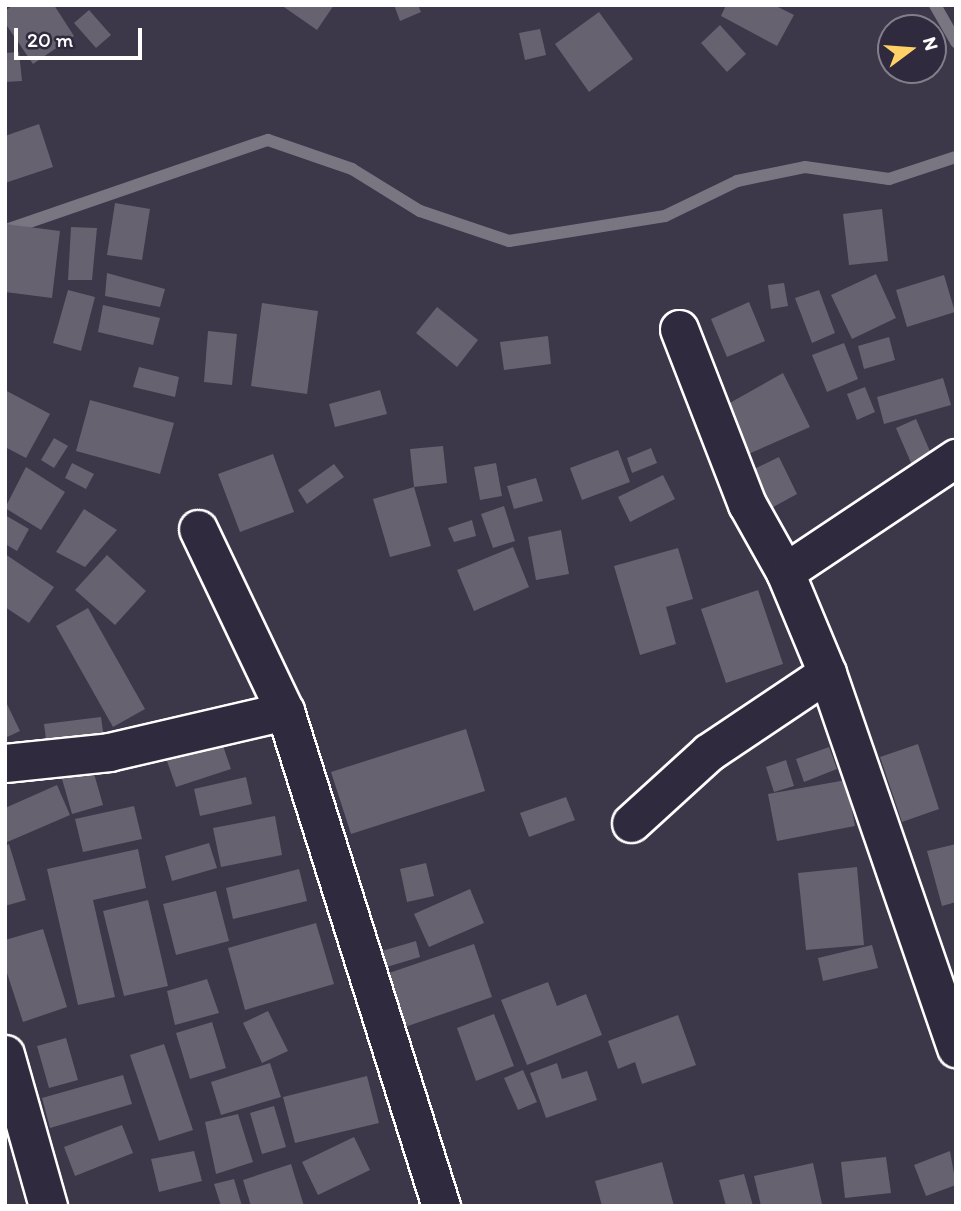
<!DOCTYPE html>
<html>
<head>
<meta charset="utf-8">
<style>
	body { margin:0 }
	#map { position:relative; width:961px; height:1211px; overflow:hidden; background:#3c3749; font-family:Itim,sans-serif }
	div>[style] { position:absolute }
	.stream>* { height:12px; margin:-6px; padding:0 6px; transform-origin:6px; border-radius:6px; background:#797682 }
	.building>* { inset:0; background:#666270 }
	.roads { filter:drop-shadow(2px 0 #fff) drop-shadow(-2px 0 #fff) drop-shadow(0 2px #fff) drop-shadow(0 -2px #fff) }
	.street>* { height:37px; margin:-18.5px; padding:0 18.5px; transform-origin:18.5px; border-radius:18.5px; background:#2f2a3d }
	span { translate:-50% -50%; white-space:nowrap; text-align:center; line-height:1.15; -webkit-text-stroke:6px #2f2a3d; paint-order:stroke }
	.frame { position:absolute; inset:0; border:7px solid #fff; pointer-events:none }
	.north { position:absolute; left:877px; top:14px; width:70px; height:70px; box-sizing:border-box; background:#2f2a3d; border:2px solid #827f8b; border-radius:50%; rotate:74deg; font-size:19px; font-weight:700; line-height:28px; text-align:center; color:#fff }
	.north::after { content:''; display:block; margin:auto; width:24px; height:32px; background:#ffd166; clip-path:polygon(50% 0,100% 100%,50% 72%,0 100%) }
	.scale { position:absolute; left:14px; top:28px; width:128px; height:32px; box-sizing:border-box; border:4px solid #fff; border-top:0; padding-left:9px; font-size:21px; line-height:24px; white-space:nowrap; color:#fff; -webkit-text-stroke:5px #2f2a3d; paint-order:stroke }
</style>
</head>
<body>
<div id="map">
	<div class="stream">
		<div style="left:935px;top:5px;width:43px;rotate:60.4deg"></div>
		<div style="left:6px;top:230px;width:277px;rotate:-19deg"></div>
		<div style="left:268px;top:140px;width:89px;rotate:19deg"></div>
		<div style="left:352px;top:169px;width:80px;rotate:31.7deg"></div>
		<div style="left:420px;top:211px;width:94px;rotate:18.6deg"></div>
		<div style="left:509px;top:241px;width:158px;rotate:-9.1deg"></div>
		<div style="left:665px;top:216px;width:80px;rotate:-25.9deg"></div>
		<div style="left:737px;top:181px;width:69px;rotate:-11.6deg"></div>
		<div style="left:805px;top:167px;width:85px;rotate:8.1deg"></div>
		<div style="left:889px;top:179px;width:71px;rotate:-18.2deg"></div>
	</div>
	<div class="building">
		<div style="clip-path:polygon(13px 5px,54px 5px,74px 36px,33px 64px,5px 23px,5px 11px)"></div>
		<div style="clip-path:polygon(281px 5px,334px 5px,317px 30px)"></div>
		<div style="clip-path:polygon(394px 5px,418px 5px,421px 12px,400px 21px)"></div>
		<div style="clip-path:polygon(726px 5px,774px 5px,794px 15px,777px 46px,721px 16px)"></div>
		<div style="clip-path:polygon(89px 10px,111px 35px,96px 48px,74px 23px)"></div>
		<div style="clip-path:polygon(599px 12px,633px 59px,589px 92px,555px 44px)"></div>
		<div style="clip-path:polygon(720px 25px,746px 54px,727px 72px,701px 43px)"></div>
		<div style="clip-path:polygon(540px 29px,546px 55px,525px 60px,519px 33px)"></div>
		<div style="clip-path:polygon(19px 52px,22px 81px,5px 82px,5px 53px)"></div>
		<div style="clip-path:polygon(39px 124px,53px 167px,5px 183px,5px 136px)"></div>
		<div style="clip-path:polygon(115px 203px,150px 209px,142px 260px,107px 255px)"></div>
		<div style="clip-path:polygon(882px 209px,888px 261px,849px 265px,843px 214px)"></div>
		<div style="clip-path:polygon(5px 224px,60px 231px,52px 298px,5px 292px)"></div>
		<div style="clip-path:polygon(71px 227px,97px 228px,92px 280px,68px 280px)"></div>
		<div style="clip-path:polygon(107px 273px,165px 289px,160px 307px,105px 296px)"></div>
		<div style="clip-path:polygon(876px 274px,896px 318px,852px 339px,831px 295px)"></div>
		<div style="clip-path:polygon(944px 275px,955px 312px,907px 327px,896px 290px)"></div>
		<div style="clip-path:polygon(784px 283px,788px 306px,771px 309px,768px 285px)"></div>
		<div style="clip-path:polygon(68px 290px,95px 297px,81px 351px,53px 343px)"></div>
		<div style="clip-path:polygon(819px 290px,835px 333px,812px 343px,795px 298px)"></div>
		<div style="clip-path:polygon(749px 302px,765px 341px,727px 357px,711px 319px)"></div>
		<div style="clip-path:polygon(262px 303px,318px 311px,307px 394px,251px 386px)"></div>
		<div style="clip-path:polygon(103px 305px,160px 318px,153px 345px,98px 332px)"></div>
		<div style="clip-path:polygon(437px 307px,478px 340px,457px 367px,416px 333px)"></div>
		<div style="clip-path:polygon(208px 331px,237px 334px,232px 385px,204px 382px)"></div>
		<div style="clip-path:polygon(548px 336px,551px 364px,504px 370px,500px 342px)"></div>
		<div style="clip-path:polygon(889px 337px,895px 360px,864px 369px,858px 346px)"></div>
		<div style="clip-path:polygon(844px 343px,858px 379px,827px 392px,812px 355px)"></div>
		<div style="clip-path:polygon(139px 367px,179px 377px,175px 397px,133px 387px)"></div>
		<div style="clip-path:polygon(783px 373px,810px 427px,744px 456px,719px 409px)"></div>
		<div style="clip-path:polygon(943px 378px,951px 405px,884px 424px,877px 397px)"></div>
		<div style="clip-path:polygon(865px 387px,875px 412px,857px 420px,847px 394px)"></div>
		<div style="clip-path:polygon(5px 390px,50px 414px,26px 458px,5px 447px)"></div>
		<div style="clip-path:polygon(380px 390px,387px 414px,335px 427px,329px 404px)"></div>
		<div style="clip-path:polygon(90px 400px,174px 423px,160px 474px,76px 451px)"></div>
		<div style="clip-path:polygon(916px 419px,932px 456px,912px 465px,896px 428px)"></div>
		<div style="clip-path:polygon(54px 438px,68px 446px,54px 468px,41px 460px)"></div>
		<div style="clip-path:polygon(443px 446px,447px 483px,414px 487px,410px 449px)"></div>
		<div style="clip-path:polygon(651px 448px,657px 463px,632px 473px,627px 458px)"></div>
		<div style="clip-path:polygon(618px 450px,630px 482px,582px 500px,570px 468px)"></div>
		<div style="clip-path:polygon(273px 454px,294px 512px,240px 532px,218px 474px)"></div>
		<div style="clip-path:polygon(779px 457px,797px 494px,766px 511px,746px 473px)"></div>
		<div style="clip-path:polygon(72px 463px,94px 474px,86px 489px,65px 478px)"></div>
		<div style="clip-path:polygon(496px 463px,502px 496px,480px 500px,474px 467px)"></div>
		<div style="clip-path:polygon(334px 464px,344px 477px,307px 504px,298px 490px)"></div>
		<div style="clip-path:polygon(26px 467px,65px 492px,41px 530px,5px 508px)"></div>
		<div style="clip-path:polygon(663px 475px,675px 499px,630px 522px,618px 497px)"></div>
		<div style="clip-path:polygon(536px 478px,543px 501px,514px 509px,507px 486px)"></div>
		<div style="clip-path:polygon(414px 487px,431px 546px,390px 557px,373px 499px)"></div>
		<div style="clip-path:polygon(504px 506px,515px 541px,493px 548px,481px 514px)"></div>
		<div style="clip-path:polygon(84px 509px,117px 530px,85px 567px,56px 552px)"></div>
		<div style="clip-path:polygon(5px 515px,29px 529px,17px 551px,5px 544px)"></div>
		<div style="clip-path:polygon(472px 520px,476px 536px,454px 542px,448px 528px)"></div>
		<div style="clip-path:polygon(561px 530px,569px 574px,536px 580px,528px 537px)"></div>
		<div style="clip-path:polygon(513px 547px,529px 587px,474px 611px,457px 570px)"></div>
		<div style="clip-path:polygon(678px 548px,693px 599px,666px 607px,676px 644px,640px 655px,614px 566px)"></div>
		<div style="clip-path:polygon(5px 554px,54px 587px,29px 623px,5px 607px)"></div>
		<div style="clip-path:polygon(107px 555px,146px 591px,115px 625px,75px 590px)"></div>
		<div style="clip-path:polygon(758px 590px,783px 664px,726px 683px,701px 609px)"></div>
		<div style="clip-path:polygon(88px 608px,145px 709px,113px 727px,56px 626px)"></div>
		<div style="clip-path:polygon(5px 700px,20px 731px,5px 738px)"></div>
		<div style="clip-path:polygon(101px 717px,104px 739px,47px 747px,44px 724px)"></div>
		<div style="clip-path:polygon(466px 729px,485px 791px,351px 834px,331px 772px)"></div>
		<div style="clip-path:polygon(221px 740px,231px 769px,176px 787px,166px 758px)"></div>
		<div style="clip-path:polygon(918px 744px,939px 809px,902px 822px,880px 757px)"></div>
		<div style="clip-path:polygon(829px 747px,837px 769px,804px 782px,796px 759px)"></div>
		<div style="clip-path:polygon(786px 760px,794px 786px,774px 792px,766px 767px)"></div>
		<div style="clip-path:polygon(91px 763px,103px 805px,72px 814px,60px 772px)"></div>
		<div style="clip-path:polygon(246px 777px,252px 804px,200px 816px,194px 789px)"></div>
		<div style="clip-path:polygon(846px 780px,855px 826px,777px 841px,768px 794px)"></div>
		<div style="clip-path:polygon(57px 785px,70px 815px,5px 843px,5px 808px)"></div>
		<div style="clip-path:polygon(566px 797px,575px 820px,529px 837px,520px 813px)"></div>
		<div style="clip-path:polygon(134px 806px,142px 839px,83px 852px,75px 819px)"></div>
		<div style="clip-path:polygon(275px 816px,282px 855px,221px 867px,213px 828px)"></div>
		<div style="clip-path:polygon(209px 843px,217px 868px,172px 881px,165px 856px)"></div>
		<div style="clip-path:polygon(9px 844px,26px 900px,5px 906px,5px 846px)"></div>
		<div style="clip-path:polygon(956px 844px,956px 902px,942px 906px,927px 851px)"></div>
		<div style="clip-path:polygon(138px 849px,146px 888px,93px 900px,115px 997px,78px 1005px,47px 869px)"></div>
		<div style="clip-path:polygon(426px 863px,434px 896px,407px 902px,400px 869px)"></div>
		<div style="clip-path:polygon(857px 867px,864px 945px,806px 950px,798px 873px)"></div>
		<div style="clip-path:polygon(299px 869px,307px 901px,233px 919px,226px 888px)"></div>
		<div style="clip-path:polygon(470px 889px,484px 923px,429px 947px,414px 914px)"></div>
		<div style="clip-path:polygon(216px 891px,229px 941px,176px 955px,163px 904px)"></div>
		<div style="clip-path:polygon(148px 900px,168px 986px,124px 996px,103px 911px)"></div>
		<div style="clip-path:polygon(316px 923px,334px 984px,245px 1010px,228px 948px)"></div>
		<div style="clip-path:polygon(43px 929px,67px 1007px,23px 1022px,5px 967px,5px 940px)"></div>
		<div style="clip-path:polygon(416px 941px,420px 957px,380px 969px,375px 953px)"></div>
		<div style="clip-path:polygon(474px 944px,492px 997px,405px 1027px,386px 974px)"></div>
		<div style="clip-path:polygon(872px 945px,878px 968px,823px 981px,818px 958px)"></div>
		<div style="clip-path:polygon(207px 979px,219px 1013px,175px 1025px,167px 991px)"></div>
		<div style="clip-path:polygon(548px 982px,557px 1006px,586px 994px,602px 1035px,527px 1065px,501px 1000px)"></div>
		<div style="clip-path:polygon(268px 1011px,288px 1051px,262px 1063px,243px 1023px)"></div>
		<div style="clip-path:polygon(494px 1014px,514px 1066px,476px 1081px,457px 1028px)"></div>
		<div style="clip-path:polygon(678px 1015px,696px 1065px,642px 1084px,635px 1062px,618px 1069px,608px 1041px)"></div>
		<div style="clip-path:polygon(212px 1022px,226px 1068px,190px 1079px,176px 1033px)"></div>
		<div style="clip-path:polygon(66px 1038px,78px 1080px,49px 1088px,37px 1046px)"></div>
		<div style="clip-path:polygon(164px 1044px,193px 1130px,159px 1141px,130px 1055px)"></div>
		<div style="clip-path:polygon(270px 1063px,281px 1097px,221px 1115px,211px 1082px)"></div>
		<div style="clip-path:polygon(557px 1063px,562px 1079px,587px 1071px,597px 1100px,546px 1118px,530px 1073px)"></div>
		<div style="clip-path:polygon(523px 1070px,537px 1102px,518px 1110px,504px 1078px)"></div>
		<div style="clip-path:polygon(123px 1075px,132px 1104px,50px 1128px,42px 1098px)"></div>
		<div style="clip-path:polygon(367px 1076px,379px 1123px,295px 1143px,283px 1097px)"></div>
		<div style="clip-path:polygon(274px 1106px,286px 1147px,262px 1154px,250px 1113px)"></div>
		<div style="clip-path:polygon(238px 1114px,253px 1162px,216px 1174px,205px 1122px)"></div>
		<div style="clip-path:polygon(122px 1125px,133px 1153px,75px 1176px,64px 1147px)"></div>
		<div style="clip-path:polygon(354px 1137px,370px 1170px,318px 1195px,302px 1162px)"></div>
		<div style="clip-path:polygon(194px 1151px,202px 1181px,159px 1192px,151px 1159px)"></div>
		<div style="clip-path:polygon(950px 1151px,956px 1185px,926px 1196px,914px 1165px)"></div>
		<div style="clip-path:polygon(886px 1157px,891px 1193px,845px 1198px,841px 1162px)"></div>
		<div style="clip-path:polygon(662px 1162px,674px 1206px,602px 1206px,595px 1181px)"></div>
		<div style="clip-path:polygon(813px 1163px,822px 1204px,761px 1206px,754px 1176px)"></div>
		<div style="clip-path:polygon(291px 1164px,304px 1206px,251px 1206px,243px 1180px)"></div>
		<div style="clip-path:polygon(744px 1174px,753px 1206px,726px 1206px,719px 1180px)"></div>
		<div style="clip-path:polygon(234px 1179px,242px 1206px,221px 1206px,214px 1184px)"></div>
	</div>
	<div class="roads">
		<div class="street">
			<div style="left:679px;top:329px;width:188px;rotate:68.8deg"></div>
			<div style="left:747px;top:504px;width:78px;rotate:60.8deg"></div>
			<div style="left:785px;top:572px;width:109px;rotate:67.4deg"></div>
			<div style="left:827px;top:673px;width:397px;rotate:71deg"></div>
			<div style="left:198px;top:529px;width:202px;rotate:64.5deg"></div>
			<div style="left:285px;top:711px;width:519px;rotate:72.51deg"></div>
			<div style="left:785px;top:572px;width:206px;rotate:-33.7deg"></div>
			<div style="left:5px;top:763px;width:105px;rotate:-6deg"></div>
			<div style="left:109px;top:752px;width:181px;rotate:-13.1deg"></div>
			<div style="left:631px;top:823px;width:105px;rotate:-42.3deg"></div>
			<div style="left:709px;top:752px;width:142px;rotate:-33.8deg"></div>
			<div style="left:5px;top:1054px;width:158px;rotate:74.2deg"></div>
		</div>
	</div>
	<div class="frame"></div>
	<div class="north">N</div>
	<div class="scale">20 m</div>
</div>
</body>
</html>
